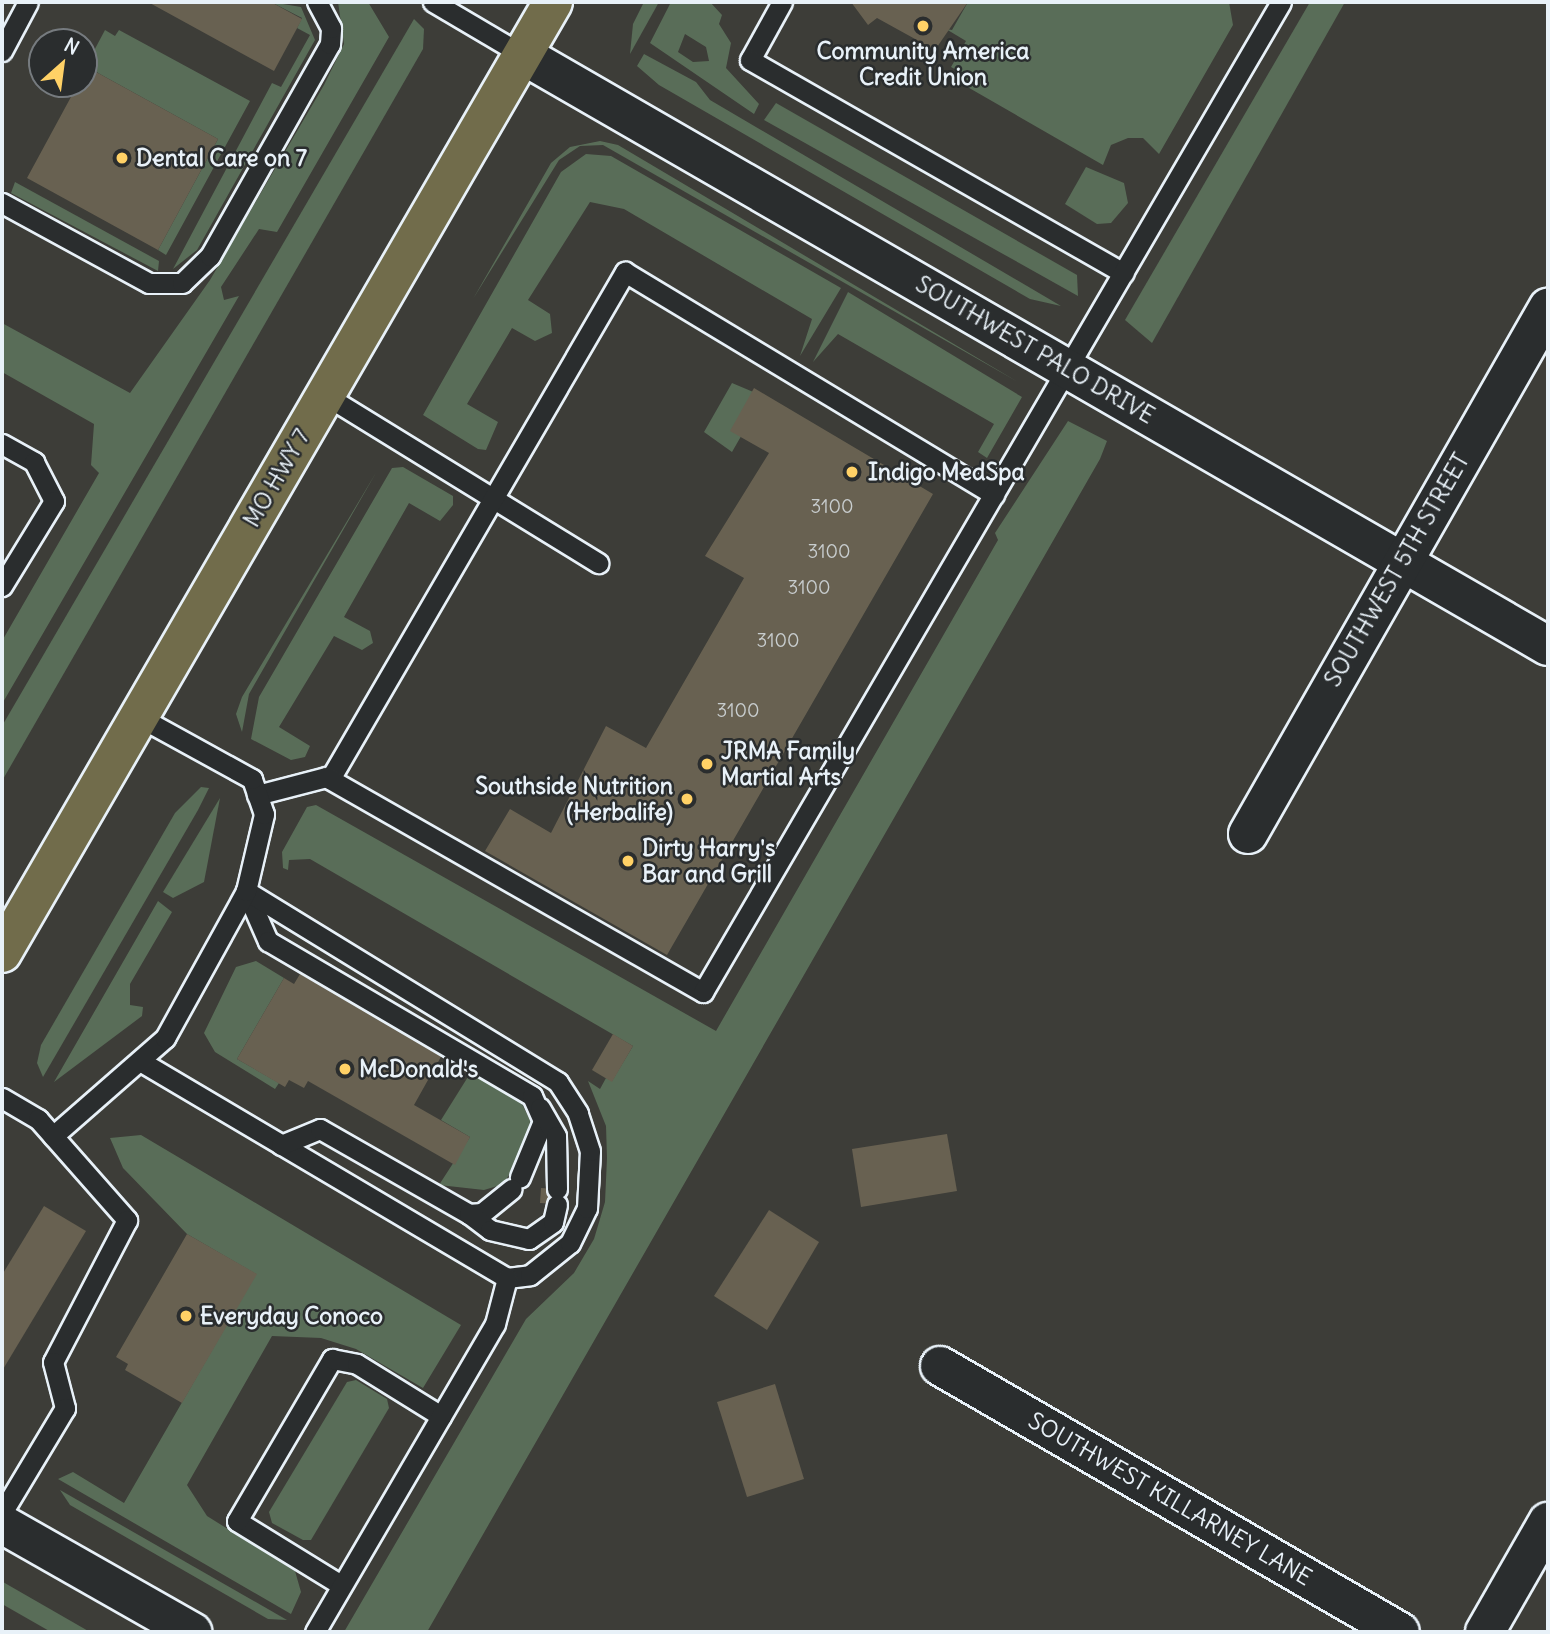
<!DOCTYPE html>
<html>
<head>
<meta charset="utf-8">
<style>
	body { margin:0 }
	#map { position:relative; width:1550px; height:1634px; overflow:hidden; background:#3d3d38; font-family:Delius,sans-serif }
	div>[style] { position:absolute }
	.green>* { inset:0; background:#596d58 }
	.building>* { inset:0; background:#686151 }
	.roads { filter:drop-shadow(2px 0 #e8f1f8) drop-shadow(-2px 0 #e8f1f8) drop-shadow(0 2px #e8f1f8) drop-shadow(0 -2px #e8f1f8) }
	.service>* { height:19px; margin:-9.5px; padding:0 9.5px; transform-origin:9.5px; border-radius:9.5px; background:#2a2d2e }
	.minor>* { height:38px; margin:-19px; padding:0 19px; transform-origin:19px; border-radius:19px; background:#2a2d2e }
	.secondary>* { height:38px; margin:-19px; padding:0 19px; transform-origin:19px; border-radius:19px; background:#2a2d2e }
	.primary>* { height:38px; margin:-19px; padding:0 19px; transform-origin:19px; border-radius:19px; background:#716c4b }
	.dots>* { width:19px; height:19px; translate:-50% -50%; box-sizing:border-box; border:4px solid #2a2d2e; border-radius:50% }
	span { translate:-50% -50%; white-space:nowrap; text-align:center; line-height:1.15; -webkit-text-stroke:5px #2a2d2e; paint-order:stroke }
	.number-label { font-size:19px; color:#c8cdce }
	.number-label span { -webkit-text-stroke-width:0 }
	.poi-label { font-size:23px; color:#e8f1f8; font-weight:700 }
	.left { translate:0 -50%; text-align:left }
	.right { translate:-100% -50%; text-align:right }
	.street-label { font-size:23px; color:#e8f1f8 }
	.frame { position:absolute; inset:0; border:4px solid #e8f1f8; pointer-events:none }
	.north { position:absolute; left:28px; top:28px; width:70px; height:70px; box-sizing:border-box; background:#2a2d2e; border:2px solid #767b7f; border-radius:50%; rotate:28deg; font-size:19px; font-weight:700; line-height:28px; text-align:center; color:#e8f1f8 }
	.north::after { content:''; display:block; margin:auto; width:24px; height:32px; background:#ffd166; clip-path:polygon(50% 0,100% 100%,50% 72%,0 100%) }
</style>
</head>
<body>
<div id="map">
	<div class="green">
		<div style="clip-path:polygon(271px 2px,301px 7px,315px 40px,197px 250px,173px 269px,272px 83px,281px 87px,310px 35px,297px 28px,302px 18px)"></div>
		<div style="clip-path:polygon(338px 2px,368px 2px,389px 37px,277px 232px,259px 229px,221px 287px,224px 300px,239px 296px,2px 704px,2px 641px,99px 473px,91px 465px,94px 424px,2px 372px,2px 323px,130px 393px,210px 280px,324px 85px,344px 44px)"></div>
		<div style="clip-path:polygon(644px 2px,659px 2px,630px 54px,633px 24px)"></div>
		<div style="clip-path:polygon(evenodd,671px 2px,710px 2px,722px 15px,719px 24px,731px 43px,726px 68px,759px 104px,754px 114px,650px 43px,671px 2px,685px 34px,706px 47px,709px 61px,693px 62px,678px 52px,685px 34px)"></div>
		<div style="clip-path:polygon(968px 2px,1229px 2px,1233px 25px,1159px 154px,1143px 138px,1128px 138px,1111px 145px,1103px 165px,957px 81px,962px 73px,951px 67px,966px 41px,946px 29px,952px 30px)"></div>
		<div style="clip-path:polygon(1310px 2px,1345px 2px,1152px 343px,1125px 320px)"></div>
		<div style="clip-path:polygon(414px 19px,424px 29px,423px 49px,2px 781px,2px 726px)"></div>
		<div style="clip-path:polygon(105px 30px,115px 36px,119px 30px,250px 101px,166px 255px,158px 250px,218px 139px,98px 73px,88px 62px)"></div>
		<div style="clip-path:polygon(644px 54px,696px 82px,710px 100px,1061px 306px,1030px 299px,659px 85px,637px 66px)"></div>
		<div style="clip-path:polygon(776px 103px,1077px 275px,1078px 296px,764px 120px)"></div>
		<div style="clip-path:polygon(600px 141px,618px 145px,1018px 382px,603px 145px,580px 146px,559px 160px,473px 299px,551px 163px,570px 147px)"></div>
		<div style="clip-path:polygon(586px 154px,611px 156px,841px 288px,800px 356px,812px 319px,624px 209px,590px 202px,528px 300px,550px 314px,552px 333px,535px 341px,512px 328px,467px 404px,498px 422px,486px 450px,478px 449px,423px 415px,561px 172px)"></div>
		<div style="clip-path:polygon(1086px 167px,1124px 183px,1128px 203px,1111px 223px,1097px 224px,1065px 204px)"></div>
		<div style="clip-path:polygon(15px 182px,159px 261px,158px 271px,11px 193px)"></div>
		<div style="clip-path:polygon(848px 292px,1022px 397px,987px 458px,978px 452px,994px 424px,838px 334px,813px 362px)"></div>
		<div style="clip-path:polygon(732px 383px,770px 399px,763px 398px,732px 452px,704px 432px)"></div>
		<div style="clip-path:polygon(1068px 421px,1107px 441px,1100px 459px,427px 1632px,344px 1632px,526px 1319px,574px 1273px,594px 1239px,605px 1202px,607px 1158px,606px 1126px,588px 1081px,600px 1089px,606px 1078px,612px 1081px,633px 1046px,310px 859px,289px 860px,288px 870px,283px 868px,282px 852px,307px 807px,316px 805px,716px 1031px,998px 540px,995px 533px)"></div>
		<div style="clip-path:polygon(403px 467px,453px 496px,453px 505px,440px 521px,409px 503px,344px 617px,370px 631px,373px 643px,362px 650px,334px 636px,279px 727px,310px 746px,305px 757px,291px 760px,251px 739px,259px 697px,392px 468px)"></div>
		<div style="clip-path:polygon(377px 471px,249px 694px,242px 732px,236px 714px,242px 697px)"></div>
		<div style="clip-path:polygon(201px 787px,209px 788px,198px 810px,43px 1077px,37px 1063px,41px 1045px,175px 813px)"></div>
		<div style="clip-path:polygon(220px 798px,204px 882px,173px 898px,163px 892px)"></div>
		<div style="clip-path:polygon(158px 901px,172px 912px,130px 984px,130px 1005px,143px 1007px,142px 1016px,54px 1082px)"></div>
		<div style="clip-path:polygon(256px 961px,284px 978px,237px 1059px,279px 1083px,275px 1089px,215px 1052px,204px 1033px,236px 967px)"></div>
		<div style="clip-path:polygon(471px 1072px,522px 1104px,530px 1120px,529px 1137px,504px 1184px,484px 1190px,439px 1185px,470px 1137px,441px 1120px)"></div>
		<div style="clip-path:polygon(141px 1135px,461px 1325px,423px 1388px,356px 1349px,321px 1338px,272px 1336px,187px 1485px,207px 1516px,295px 1571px,301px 1592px,291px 1614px,58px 1479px,73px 1472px,124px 1503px,256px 1274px,187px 1234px,123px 1168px,110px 1138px)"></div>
		<div style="clip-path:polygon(356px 1380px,387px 1399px,389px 1408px,311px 1540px,303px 1540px,272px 1523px,269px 1512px,347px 1382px)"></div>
		<div style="clip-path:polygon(60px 1490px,287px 1620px,268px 1619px,70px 1505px)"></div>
		<div style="clip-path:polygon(2px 1582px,3px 1582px,90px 1632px,51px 1632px,2px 1604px)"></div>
	</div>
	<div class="building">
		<div style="clip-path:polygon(148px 2px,271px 2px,302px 19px,274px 71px)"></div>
		<div style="clip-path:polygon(851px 2px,968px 2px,935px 50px,877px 18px,868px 25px)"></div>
		<div style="clip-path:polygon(87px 67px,218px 139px,158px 250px,27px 178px,78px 84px,84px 84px)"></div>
		<div style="clip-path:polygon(754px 388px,933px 494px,667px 955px,485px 851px,510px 809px,551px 833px,606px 726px,646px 748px,665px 715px,744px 578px,705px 556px,769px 453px,730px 431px)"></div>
		<div style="clip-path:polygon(300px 974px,442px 1055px,414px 1105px,470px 1137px,455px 1165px,308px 1081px,304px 1088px,289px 1080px,285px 1087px,237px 1059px,284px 978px,294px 984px)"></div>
		<div style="clip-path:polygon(613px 1034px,633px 1046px,612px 1082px,592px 1070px)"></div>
		<div style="clip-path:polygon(947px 1134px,957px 1191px,861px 1207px,852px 1149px)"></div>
		<div style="clip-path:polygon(541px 1188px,557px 1189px,560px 1204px,540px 1203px)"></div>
		<div style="clip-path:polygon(44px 1206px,86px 1231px,2px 1371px,2px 1275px)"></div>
		<div style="clip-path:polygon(769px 1210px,819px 1242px,767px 1330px,714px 1296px)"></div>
		<div style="clip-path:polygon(187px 1234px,257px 1274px,182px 1403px,125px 1370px,128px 1364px,116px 1357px)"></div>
		<div style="clip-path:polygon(775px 1384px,804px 1479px,747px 1497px,717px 1402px)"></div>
	</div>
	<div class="roads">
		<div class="service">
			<div style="left:433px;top:2px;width:104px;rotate:30.5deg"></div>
			<div style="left:782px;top:2px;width:66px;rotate:118.9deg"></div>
			<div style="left:750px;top:60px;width:430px;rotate:29.7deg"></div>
			<div style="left:2px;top:51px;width:55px;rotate:-62deg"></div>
			<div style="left:2px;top:203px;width:167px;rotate:28.6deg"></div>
			<div style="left:149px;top:283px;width:33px"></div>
			<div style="left:182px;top:283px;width:39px;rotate:-44deg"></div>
			<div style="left:210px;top:256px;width:244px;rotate:-60.5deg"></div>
			<div style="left:330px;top:44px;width:16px;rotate:-86deg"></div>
			<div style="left:331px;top:28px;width:30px;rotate:-118deg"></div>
			<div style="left:325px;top:395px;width:321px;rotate:31.6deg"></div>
			<div style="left:2px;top:444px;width:37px;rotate:29deg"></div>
			<div style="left:34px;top:462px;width:44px;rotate:62.9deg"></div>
			<div style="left:54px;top:501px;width:100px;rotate:121.5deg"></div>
			<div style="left:330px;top:779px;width:587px;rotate:-59.81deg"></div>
			<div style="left:625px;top:272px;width:431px;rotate:31.1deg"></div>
			<div style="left:257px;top:795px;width:71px;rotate:-14.6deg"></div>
			<div style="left:326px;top:777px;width:434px;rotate:29.7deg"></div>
			<div style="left:703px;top:992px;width:1146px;rotate:-59.72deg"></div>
			<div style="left:246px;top:891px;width:55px;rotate:66.3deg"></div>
			<div style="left:268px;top:941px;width:306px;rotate:30.4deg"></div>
			<div style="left:532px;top:1096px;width:27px;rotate:66deg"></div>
			<div style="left:543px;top:1121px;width:61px;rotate:112.3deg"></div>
			<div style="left:140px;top:1061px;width:426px;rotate:30.6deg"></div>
			<div style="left:507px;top:1278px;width:23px;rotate:-7deg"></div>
			<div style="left:530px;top:1275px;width:51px;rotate:-38.7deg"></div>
			<div style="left:570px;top:1243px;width:39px;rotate:-64deg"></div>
			<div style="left:587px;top:1208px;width:57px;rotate:-87deg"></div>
			<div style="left:590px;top:1151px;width:40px;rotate:-108deg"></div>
			<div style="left:578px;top:1113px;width:37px;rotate:-123deg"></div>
			<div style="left:558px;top:1082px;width:366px;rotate:-148.5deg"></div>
			<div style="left:2px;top:1098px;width:42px;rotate:30.3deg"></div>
			<div style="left:38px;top:1119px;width:135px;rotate:48.6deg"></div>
			<div style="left:127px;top:1220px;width:160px;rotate:117.5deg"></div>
			<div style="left:53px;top:1362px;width:48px;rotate:75.4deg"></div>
			<div style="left:65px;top:1408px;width:122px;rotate:121deg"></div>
			<div style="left:540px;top:1108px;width:32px;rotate:60deg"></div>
			<div style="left:556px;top:1136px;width:53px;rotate:88.9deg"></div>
			<div style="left:53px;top:1136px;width:149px;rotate:-41.2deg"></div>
			<div style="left:165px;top:1038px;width:168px;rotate:-61.1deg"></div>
			<div style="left:246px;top:891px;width:79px;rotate:-76.8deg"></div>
			<div style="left:264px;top:814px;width:37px;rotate:-109deg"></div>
			<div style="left:252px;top:779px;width:129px;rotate:-151.2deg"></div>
			<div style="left:281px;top:1145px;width:42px;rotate:-22.3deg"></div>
			<div style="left:320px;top:1129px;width:172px;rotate:29.7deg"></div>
			<div style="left:469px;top:1214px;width:13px;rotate:-4deg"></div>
			<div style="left:482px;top:1213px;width:38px;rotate:-39deg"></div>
			<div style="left:469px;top:1214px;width:26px;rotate:37deg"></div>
			<div style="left:490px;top:1230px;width:40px;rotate:13deg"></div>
			<div style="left:529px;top:1239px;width:29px;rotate:-35deg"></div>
			<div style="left:553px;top:1222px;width:18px;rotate:-77deg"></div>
			<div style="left:341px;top:1585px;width:122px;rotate:-148.4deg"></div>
			<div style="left:237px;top:1521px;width:188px;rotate:-59.6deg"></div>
			<div style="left:332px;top:1359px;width:25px;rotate:11deg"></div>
			<div style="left:357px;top:1364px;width:99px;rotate:31.8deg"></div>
			<div style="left:315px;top:1632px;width:357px;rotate:-59.7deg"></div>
			<div style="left:495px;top:1324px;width:48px;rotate:-75.4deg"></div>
		</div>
		<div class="minor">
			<div style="left:523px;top:55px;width:1183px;rotate:29.97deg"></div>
			<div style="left:1248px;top:834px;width:606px;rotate:-60.3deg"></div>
			<div style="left:940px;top:1366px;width:531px;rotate:30.04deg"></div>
			<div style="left:1485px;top:1632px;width:127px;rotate:-60.2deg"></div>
		</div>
		<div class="secondary">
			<div style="left:2px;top:1524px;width:219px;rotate:29.6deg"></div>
		</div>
		<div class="primary">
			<div style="left:2px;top:953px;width:1099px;rotate:-59.91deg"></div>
		</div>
	</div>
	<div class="dots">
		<div style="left:923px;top:26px;background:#ffd166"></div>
		<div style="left:122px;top:158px;background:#ffd166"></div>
		<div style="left:852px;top:472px;background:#ffd166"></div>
		<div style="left:707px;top:764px;background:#ffd166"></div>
		<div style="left:687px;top:799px;background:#ffd166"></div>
		<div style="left:628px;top:861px;background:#ffd166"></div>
		<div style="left:345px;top:1069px;background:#ffd166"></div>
		<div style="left:186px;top:1316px;background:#ffd166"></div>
	</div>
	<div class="number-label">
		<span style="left:832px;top:507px">3100</span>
		<span style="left:829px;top:552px">3100</span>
		<span style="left:809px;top:588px">3100</span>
		<span style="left:778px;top:641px">3100</span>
		<span style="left:738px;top:711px">3100</span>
	</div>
	<div class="poi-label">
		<span style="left:923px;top:64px">Community America<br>Credit Union</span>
		<span class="left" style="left:136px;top:158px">Dental Care on 7</span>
		<span class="left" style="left:868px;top:472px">Indigo MedSpa</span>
		<span class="left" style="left:721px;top:764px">JRMA Family<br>Martial Arts</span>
		<span class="right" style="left:673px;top:799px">Southside Nutrition<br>(Herbalife)</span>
		<span class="left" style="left:642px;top:861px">Dirty Harry's<br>Bar and Grill</span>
		<span class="left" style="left:359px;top:1069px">McDonald's</span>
		<span class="left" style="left:200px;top:1316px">Everyday Conoco</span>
	</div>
	<div class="street-label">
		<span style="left:1035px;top:350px;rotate:30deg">SOUTHWEST PALO DRIVE</span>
		<span style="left:277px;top:478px;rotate:-60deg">MO HWY 7</span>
		<span style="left:1397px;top:570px;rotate:-60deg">SOUTHWEST 5TH STREET</span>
		<span style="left:1170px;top:1499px;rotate:30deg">SOUTHWEST KILLARNEY LANE</span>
	</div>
	<div class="frame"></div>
	<div class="north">N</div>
</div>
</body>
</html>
